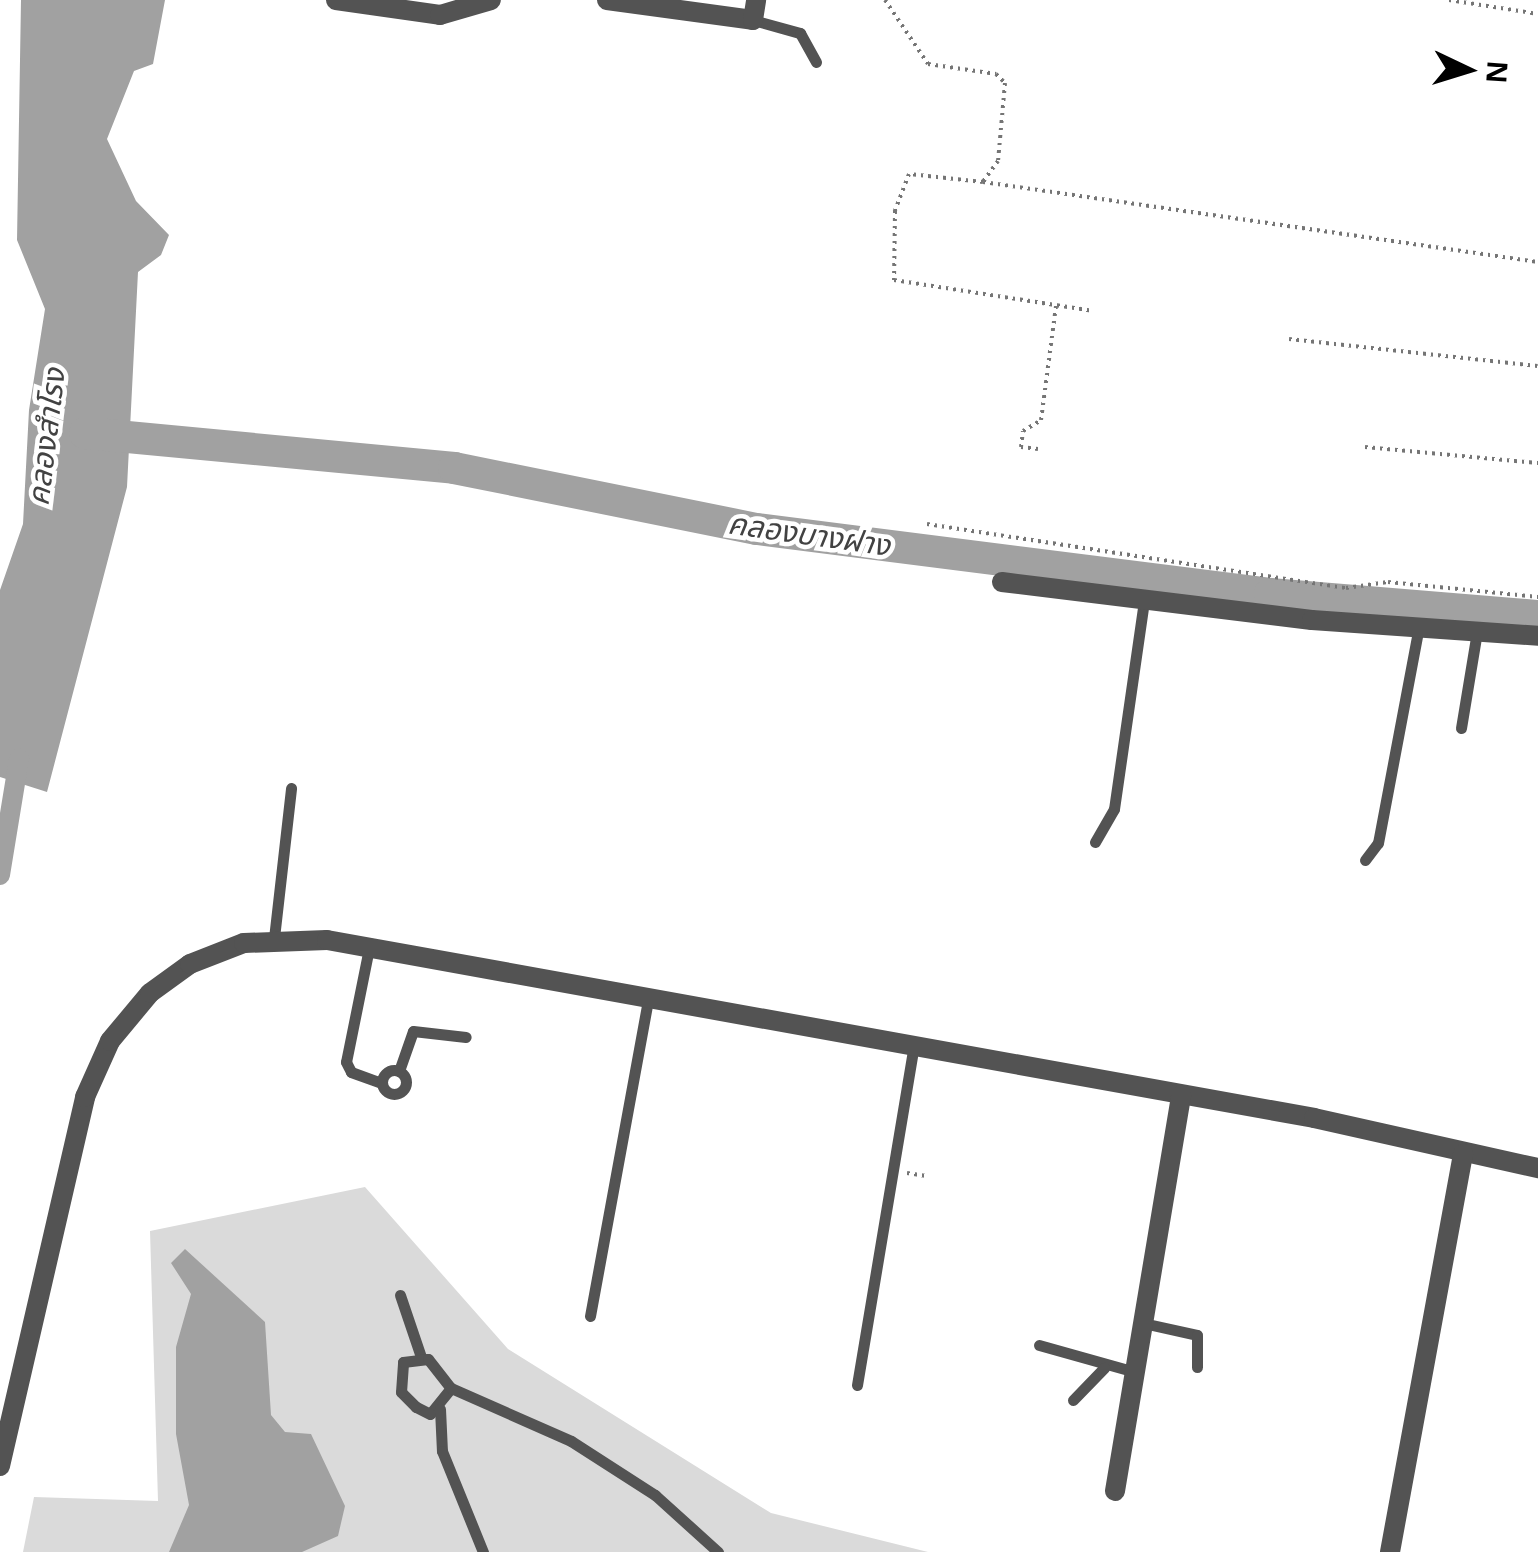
<!DOCTYPE html>
<html>
<head>
<meta charset="utf-8">
<style>
	body { margin:0 }
	#map { position:relative; width:1538px; height:1552px; overflow:hidden; background:#fff; font-family:"Open Sans","Noto Sans Thai",sans-serif }
	div>[style] { position:absolute }
	.green>* { inset:0; background:#dadada }
	.water>* { inset:0; background:#a1a1a1 }
	.canal>* { height:20px; margin:-10px; padding:0 10px; transform-origin:10px; border-radius:10px; background:#a1a1a1 }
	.river>* { height:32px; margin:-16px; padding:0 16px; transform-origin:16px; border-radius:16px; background:#a1a1a1 }
	.path>* { height:4px; margin-top:-2px; transform-origin:0; background:repeating-linear-gradient(90deg,#757575 0 2.5px,transparent 0 7.5px) }
	.lane>* { height:11px; margin:-5.5px; padding:0 5.5px; transform-origin:5.5px; border-radius:5.5px; background:#535353 }
	.lane>.ring { margin:-5.5px; padding:0; box-sizing:content-box; background:none; border:11px solid #535353; border-radius:50% }
	.street>* { height:20px; margin:-10px; padding:0 10px; transform-origin:10px; border-radius:10px; background:#535353 }
	span { translate:-50% -50%; white-space:nowrap; text-align:center; line-height:1.15; -webkit-text-stroke:9px #fff; paint-order:stroke }
	.water-label { font-size:30px; color:#424242; font-style:italic }
	.north { position:absolute; left:1418px; top:20px; width:100px; height:100px; -webkit-text-stroke:8px #fff; paint-order:stroke; rotate:94deg; font-size:28px; font-weight:700; line-height:40px; text-align:center; color:#000 }
	.north::after { content:''; display:block; margin:auto; width:35px; height:45px; background:#000; clip-path:polygon(50% 0,100% 100%,50% 72%,0 100%) }
</style>
</head>
<body>
<div id="map">
	<div class="green">
		<div style="clip-path:polygon(365px 1187px,508px 1349px,771px 1513px,928px 1552px,23px 1552px,34px 1497px,158px 1501px,150px 1231px)"></div>
	</div>
	<div class="water">
		<div style="clip-path:polygon(21px 0,165px 0,153px 64px,134px 71px,107px 139px,136px 201px,169px 235px,161px 255px,138px 272px,127px 487px,47px 792px,0 777px,0 590px,23px 524px,29px 410px,45px 309px,17px 240px)"></div>
		<div style="clip-path:polygon(185px 1249px,265px 1322px,271px 1415px,285px 1432px,311px 1434px,345px 1506px,338px 1536px,302px 1552px,169px 1552px,189px 1505px,176px 1434px,176px 1347px,191px 1294px,171px 1263px)"></div>
	</div>
	<div class="canal">
		<div style="left:0;top:875px;width:118px;rotate:-80.7deg"></div>
	</div>
	<div class="river">
		<div style="left:85px;top:433px;width:371px;rotate:5.4deg"></div>
		<div style="left:454px;top:468px;width:309px;rotate:11.4deg"></div>
		<div style="left:757px;top:529px;width:517px;rotate:7.22deg"></div>
		<div style="left:1270px;top:594px;width:269px;rotate:4.7deg"></div>
	</div>
	<div class="path">
		<div style="left:885px;top:0;width:77px;rotate:56.1deg"></div>
		<div style="left:928px;top:64px;width:69px;rotate:8.4deg"></div>
		<div style="left:996px;top:74px;width:13px;rotate:45deg"></div>
		<div style="left:1005px;top:83px;width:78px;rotate:95.1deg"></div>
		<div style="left:998px;top:161px;width:26px;rotate:126deg"></div>
		<div style="left:983px;top:182px;width:74px;rotate:-173.8deg"></div>
		<div style="left:909px;top:174px;width:40px;rotate:111deg"></div>
		<div style="left:895px;top:211px;width:69px;rotate:90.8deg"></div>
		<div style="left:894px;top:280px;width:202px;rotate:8.8deg"></div>
		<div style="left:1449px;top:0;width:90px;rotate:8.9deg"></div>
		<div style="left:983px;top:182px;width:561px;rotate:8.2deg"></div>
		<div style="left:1289px;top:339px;width:250px;rotate:6.2deg"></div>
		<div style="left:1365px;top:447px;width:174px;rotate:5.3deg"></div>
		<div style="left:1038px;top:449px;width:17px;rotate:-173deg"></div>
		<div style="left:1021px;top:447px;width:16px;rotate:-83deg"></div>
		<div style="left:1023px;top:431px;width:21px;rotate:-31deg"></div>
		<div style="left:1041px;top:420px;width:115px;rotate:-82.5deg"></div>
		<div style="left:927px;top:524px;width:424px;rotate:8.7deg"></div>
		<div style="left:1346px;top:588px;width:42px;rotate:-8.1deg"></div>
		<div style="left:1388px;top:582px;width:151px;rotate:5.7deg"></div>
		<div style="left:907px;top:1173px;width:18px;rotate:9deg"></div>
	</div>
	<div class="lane">
		<div style="left:753px;top:20px;width:49px;rotate:15.5deg"></div>
		<div style="left:800px;top:33px;width:33px;rotate:61deg"></div>
		<div style="left:1461px;top:728px;width:98px;rotate:-80.6deg"></div>
		<div style="left:1095px;top:842px;width:38px;rotate:-60deg"></div>
		<div style="left:1114px;top:809px;width:209px;rotate:-81.8deg"></div>
		<div style="left:1365px;top:860px;width:21px;rotate:-53deg"></div>
		<div style="left:1378px;top:843px;width:220px;rotate:-79.3deg"></div>
		<div style="left:274px;top:938px;width:151px;rotate:-83.5deg"></div>
		<div style="left:369px;top:948px;width:116px;rotate:101.4deg"></div>
		<div style="left:346px;top:1062px;width:11px;rotate:63deg"></div>
		<div style="left:351px;top:1072px;width:32px;rotate:20deg"></div>
		<div class="ring" style="left:382px;top:1070px;width:13px;height:13px"></div>
		<div style="left:399px;top:1071px;width:42px;rotate:-70.7deg"></div>
		<div style="left:413px;top:1031px;width:53px;rotate:6.5deg"></div>
		<div style="left:400px;top:1295px;width:65px;rotate:71.3deg"></div>
		<div style="left:590px;top:1316px;width:321px;rotate:-79.6deg"></div>
		<div style="left:1143px;top:1323px;width:55px;rotate:12.5deg"></div>
		<div style="left:1197px;top:1335px;width:32px;rotate:90deg"></div>
		<div style="left:1039px;top:1345px;width:100px;rotate:15.7deg"></div>
		<div style="left:857px;top:1385px;width:347px;rotate:-80.5deg"></div>
		<div style="left:451px;top:1388px;width:33px;rotate:129deg"></div>
		<div style="left:430px;top:1414px;width:16px;rotate:-153deg"></div>
		<div style="left:416px;top:1407px;width:21px;rotate:-135deg"></div>
		<div style="left:401px;top:1392px;width:30px;rotate:-86deg"></div>
		<div style="left:403px;top:1362px;width:25px;rotate:-7deg"></div>
		<div style="left:428px;top:1359px;width:37px;rotate:52deg"></div>
		<div style="left:451px;top:1388px;width:131px;rotate:23.8deg"></div>
		<div style="left:571px;top:1441px;width:100px;rotate:32.7deg"></div>
		<div style="left:655px;top:1495px;width:85px;rotate:42.1deg"></div>
		<div style="left:1073px;top:1400px;width:45px;rotate:-45.9deg"></div>
		<div style="left:440px;top:1409px;width:42px;rotate:87.3deg"></div>
		<div style="left:442px;top:1451px;width:109px;rotate:67.9deg"></div>
	</div>
	<div class="street">
		<div style="left:336px;top:0;width:105px;rotate:8.2deg"></div>
		<div style="left:440px;top:15px;width:53px;rotate:-16.4deg"></div>
		<div style="left:607px;top:0;width:147px;rotate:7.8deg"></div>
		<div style="left:753px;top:20px;width:20px;rotate:-81deg"></div>
		<div style="left:1002px;top:582px;width:312px;rotate:7deg"></div>
		<div style="left:1312px;top:620px;width:227px;rotate:4deg"></div>
		<div style="left:0;top:1466px;width:379px;rotate:-77deg"></div>
		<div style="left:85px;top:1097px;width:61px;rotate:-65.9deg"></div>
		<div style="left:110px;top:1041px;width:62px;rotate:-50.2deg"></div>
		<div style="left:150px;top:993px;width:49px;rotate:-35.9deg"></div>
		<div style="left:190px;top:964px;width:58px;rotate:-21.3deg"></div>
		<div style="left:244px;top:943px;width:83px;rotate:-2.1deg"></div>
		<div style="left:327px;top:940px;width:1003px;rotate:10.22deg"></div>
		<div style="left:1314px;top:1118px;width:230px;rotate:12.6deg"></div>
		<div style="left:1115px;top:1491px;width:401px;rotate:-80.5deg"></div>
		<div style="left:1390px;top:1552px;width:405px;rotate:-79.6deg"></div>
	</div>
	<div class="water-label">
		<span style="left:46px;top:437px;rotate:-83deg">คลองสำโรง</span>
		<span style="left:809px;top:534px;rotate:8deg">คลองบางฝาง</span>
	</div>
	<div class="north">N</div>
</div>
</body>
</html>
